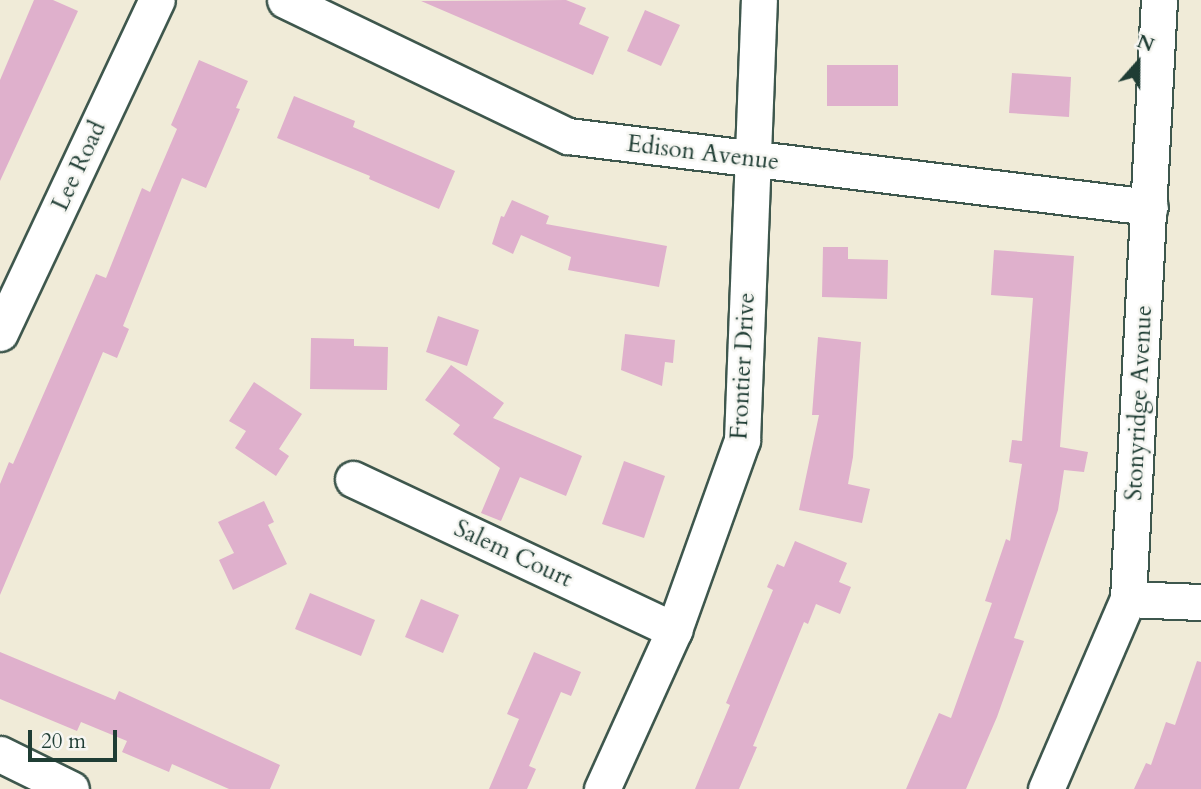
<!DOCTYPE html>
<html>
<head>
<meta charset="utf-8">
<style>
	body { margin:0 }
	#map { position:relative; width:1201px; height:789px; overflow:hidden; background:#f0ebd8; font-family:Cardo,serif }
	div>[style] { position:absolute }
	.building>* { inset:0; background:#dfb0cc }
	.roads { filter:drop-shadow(2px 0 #3e574d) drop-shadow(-2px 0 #3e574d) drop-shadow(0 2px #3e574d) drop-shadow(0 -2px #3e574d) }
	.minor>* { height:35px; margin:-17.5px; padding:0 17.5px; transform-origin:17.5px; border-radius:17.5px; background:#fff }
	span { translate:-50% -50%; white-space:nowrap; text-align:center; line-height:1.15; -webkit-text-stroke:5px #f6f6f2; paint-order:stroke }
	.street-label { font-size:24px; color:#1f3d34 }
	.north { position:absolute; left:1103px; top:28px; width:70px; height:70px; -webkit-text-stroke:5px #f6f6f2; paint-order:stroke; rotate:21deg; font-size:19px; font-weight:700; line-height:28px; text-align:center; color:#1f3d34 }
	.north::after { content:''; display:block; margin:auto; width:24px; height:32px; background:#1f3d34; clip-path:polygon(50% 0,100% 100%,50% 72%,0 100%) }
	.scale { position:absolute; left:28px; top:730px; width:89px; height:32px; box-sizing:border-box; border:4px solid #1f3d34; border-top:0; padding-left:9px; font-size:21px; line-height:24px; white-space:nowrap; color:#1f3d34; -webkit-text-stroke:5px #f6f6f2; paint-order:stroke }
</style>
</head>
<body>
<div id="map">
	<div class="building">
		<div style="clip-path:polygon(34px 0,53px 0,78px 11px,0 181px,0 80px)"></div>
		<div style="clip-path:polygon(566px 0,586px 8px,579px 24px,609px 37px,593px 75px,421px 1px)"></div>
		<div style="clip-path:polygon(645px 10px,680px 25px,661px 66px,627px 51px)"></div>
		<div style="clip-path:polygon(199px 60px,248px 81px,236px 108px,240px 109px,206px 188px,182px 178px,123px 326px,129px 329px,117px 358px,103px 352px,0 595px,0 484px,9px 462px,13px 464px,96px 274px,106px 278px,142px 188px,150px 192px,177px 129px,171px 125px)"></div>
		<div style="clip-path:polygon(827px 65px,898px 65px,898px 106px,827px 106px)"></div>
		<div style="clip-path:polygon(1012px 73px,1071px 77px,1069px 117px,1009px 113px)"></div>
		<div style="clip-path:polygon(294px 96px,355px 121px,353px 127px,455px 171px,439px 209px,369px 179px,370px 176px,277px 138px)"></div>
		<div style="clip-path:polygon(512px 200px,549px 216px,546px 224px,667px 246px,659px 287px,568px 270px,571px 257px,521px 235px,513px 254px,492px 244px,501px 216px,504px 217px)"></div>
		<div style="clip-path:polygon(823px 247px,848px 247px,848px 259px,888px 260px,887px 299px,822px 297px)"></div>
		<div style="clip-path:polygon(994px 250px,1074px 256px,1060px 447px,1088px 452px,1084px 472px,1064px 470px,1058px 510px,1014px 638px,1024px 641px,997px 717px,966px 789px,906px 789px,939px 713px,951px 718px,992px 603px,985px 601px,1006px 539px,1010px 541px,1022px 464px,1009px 462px,1012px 440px,1022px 441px,1033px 298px,991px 295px)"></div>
		<div style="clip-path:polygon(438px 316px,479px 330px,467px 366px,426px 352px)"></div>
		<div style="clip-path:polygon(625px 334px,675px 340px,673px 363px,665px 362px,662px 386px,621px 370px)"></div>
		<div style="clip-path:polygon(818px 337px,861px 342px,853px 457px,848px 484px,870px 489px,862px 523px,799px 510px,819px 415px,812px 415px)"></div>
		<div style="clip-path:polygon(311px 338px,354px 339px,354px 346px,388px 347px,387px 390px,310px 389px)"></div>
		<div style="clip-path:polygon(451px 365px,504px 403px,493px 418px,582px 456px,566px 496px,520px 477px,501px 521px,481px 513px,500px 468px,453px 434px,460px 425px,425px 400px)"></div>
		<div style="clip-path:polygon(254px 382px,302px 414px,279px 449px,289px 456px,276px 476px,235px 448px,246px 431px,229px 421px)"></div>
		<div style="clip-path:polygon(624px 461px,665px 476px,644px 538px,602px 524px)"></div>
		<div style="clip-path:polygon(264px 501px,274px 522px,268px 525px,287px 564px,233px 590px,219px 560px,234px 553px,218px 522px)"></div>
		<div style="clip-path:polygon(795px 541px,847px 563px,839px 582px,851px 587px,840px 614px,816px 604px,808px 624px,804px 622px,753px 746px,757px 747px,739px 789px,695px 789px,730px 705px,726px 703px,773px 590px,767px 587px,777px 564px,784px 567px)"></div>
		<div style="clip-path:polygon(310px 593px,375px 620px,361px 656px,295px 629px)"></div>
		<div style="clip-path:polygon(421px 599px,459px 615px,443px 653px,405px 637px)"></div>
		<div style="clip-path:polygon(0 652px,115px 700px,119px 691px,280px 765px,270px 789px,229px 789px,172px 764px,169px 772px,122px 752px,127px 741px,81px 722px,77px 731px,0 699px)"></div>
		<div style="clip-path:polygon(534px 652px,581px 672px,571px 696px,561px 692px,529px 766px,536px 769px,527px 789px,489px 789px,519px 719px,507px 714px)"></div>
		<div style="clip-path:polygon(1197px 661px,1201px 662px,1201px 789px,1134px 789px,1146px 763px,1151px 765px,1166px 722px,1175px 725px)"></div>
	</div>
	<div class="roads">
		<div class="minor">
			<div style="left:285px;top:0;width:314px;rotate:25.7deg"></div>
			<div style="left:568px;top:136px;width:586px;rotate:6.96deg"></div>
			<div style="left:0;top:333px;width:368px;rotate:-64.8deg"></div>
			<div style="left:353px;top:479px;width:355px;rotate:25.2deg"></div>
			<div style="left:1128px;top:599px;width:73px;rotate:2.4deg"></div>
			<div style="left:0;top:754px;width:79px;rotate:26.2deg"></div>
			<div style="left:602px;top:789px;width:175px;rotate:-65.6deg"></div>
			<div style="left:674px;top:630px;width:202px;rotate:-70.3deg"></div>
			<div style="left:742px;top:440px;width:440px;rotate:-87.8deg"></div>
			<div style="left:1046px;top:789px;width:207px;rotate:-66.7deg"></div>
			<div style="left:1128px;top:599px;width:600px;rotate:-87.04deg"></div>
		</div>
	</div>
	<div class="street-label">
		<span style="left:703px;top:153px;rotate:7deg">Edison Avenue</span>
		<span style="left:79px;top:166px;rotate:-65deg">Lee Road</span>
		<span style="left:743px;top:366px;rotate:-87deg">Frontier Drive</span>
		<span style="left:1139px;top:403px;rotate:-87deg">Stonyridge Avenue</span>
		<span style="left:513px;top:554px;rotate:25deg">Salem Court</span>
	</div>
	<div class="north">N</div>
	<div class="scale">20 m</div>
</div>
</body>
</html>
